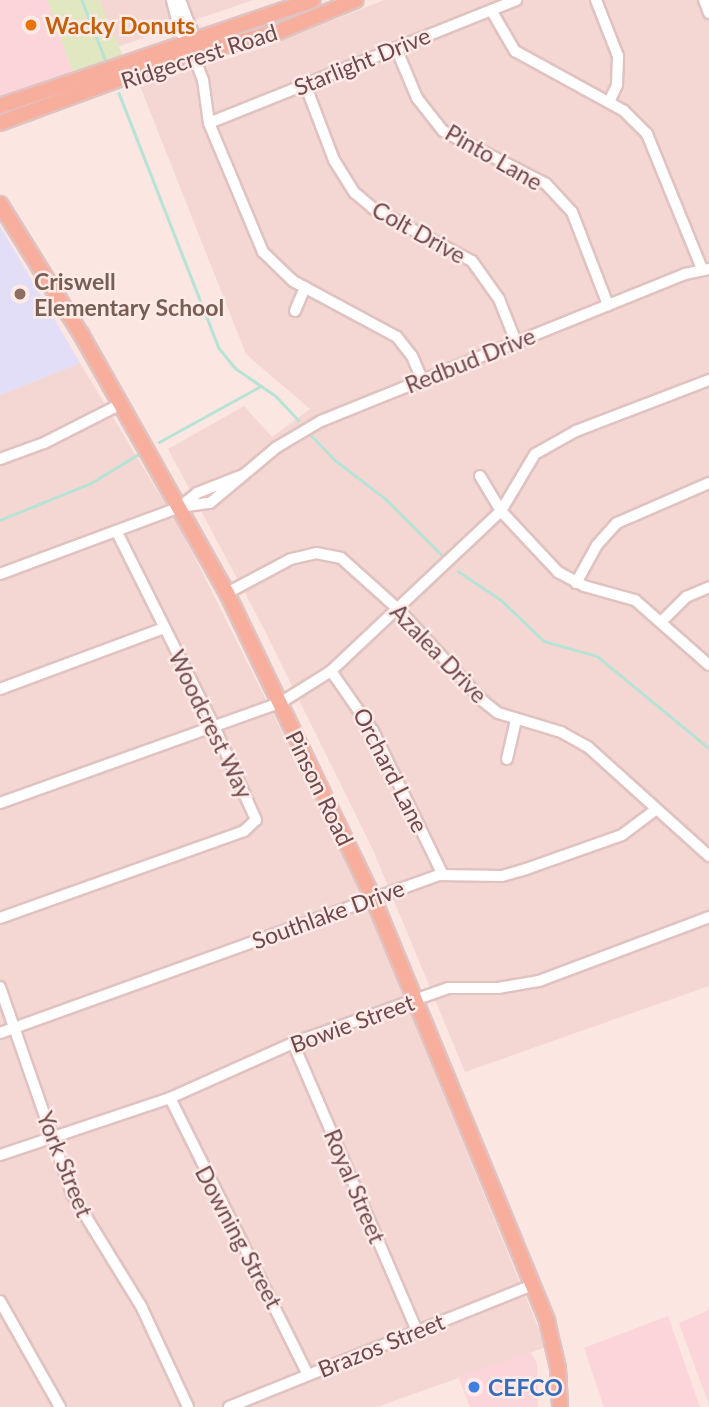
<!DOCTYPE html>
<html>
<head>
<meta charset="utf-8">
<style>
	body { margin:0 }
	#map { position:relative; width:709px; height:1407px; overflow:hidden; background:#fbe6e1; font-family:Lato,sans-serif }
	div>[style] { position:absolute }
	.residential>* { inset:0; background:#f4d7d3 }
	.commercial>* { inset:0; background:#fbd5da }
	.education>* { inset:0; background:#e3def7 }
	.green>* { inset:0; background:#e1e7c1 }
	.stream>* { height:2.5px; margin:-1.25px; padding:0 1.25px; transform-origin:1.25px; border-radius:1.25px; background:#b7e3d6 }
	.roads { filter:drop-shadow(2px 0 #e0c2c0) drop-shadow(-2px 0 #e0c2c0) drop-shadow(0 2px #e0c2c0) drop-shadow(0 -2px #e0c2c0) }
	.minor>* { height:10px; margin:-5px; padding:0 5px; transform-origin:5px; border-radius:5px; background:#fff }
	.major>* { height:14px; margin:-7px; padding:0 7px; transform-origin:7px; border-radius:7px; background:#f7ae9c }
	.dots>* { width:19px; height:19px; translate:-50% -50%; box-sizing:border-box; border:4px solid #feebe7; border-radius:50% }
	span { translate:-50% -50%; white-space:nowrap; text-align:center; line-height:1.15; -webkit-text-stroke:5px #feebe7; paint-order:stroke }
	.food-label { font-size:23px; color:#c56008; font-weight:700 }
	.left { translate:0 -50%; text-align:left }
	.street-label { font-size:23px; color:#70494c }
	.education-label { font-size:23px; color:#785e54; font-weight:700 }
	.shop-label { font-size:23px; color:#366cbe; font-weight:700 }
</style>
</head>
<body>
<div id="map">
	<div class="residential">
		<div style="clip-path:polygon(99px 0,253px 0,117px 47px)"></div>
		<div style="clip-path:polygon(384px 0,709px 0,709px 986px,465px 1072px,373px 850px,264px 629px,168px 449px,244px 406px,272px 437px,310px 409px,246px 354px,140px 86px,266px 47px)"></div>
		<div style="clip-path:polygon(80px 363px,181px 530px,355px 878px,546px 1347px,377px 1407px,0 1407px,0 395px)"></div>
	</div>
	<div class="commercial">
		<div style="clip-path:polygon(0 0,47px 0,74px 75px,0 99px)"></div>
		<div style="clip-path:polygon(709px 1310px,709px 1405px,679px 1323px)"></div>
		<div style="clip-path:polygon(668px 1316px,700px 1407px,604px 1407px,584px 1348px)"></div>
		<div style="clip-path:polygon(530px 1352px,537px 1363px,538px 1407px,470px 1407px,458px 1377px)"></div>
	</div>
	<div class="education">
		<div style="clip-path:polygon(0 226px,80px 363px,0 395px)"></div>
	</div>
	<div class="green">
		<div style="clip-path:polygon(47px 0,99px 0,123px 56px,74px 75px)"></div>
	</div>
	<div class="stream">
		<div style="left:82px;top:0;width:63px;rotate:68.7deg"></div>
		<div style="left:119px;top:93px;width:274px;rotate:68.6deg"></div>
		<div style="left:219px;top:348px;width:26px;rotate:51deg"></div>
		<div style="left:235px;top:368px;width:50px;rotate:34.3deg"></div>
		<div style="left:276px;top:396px;width:33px;rotate:47deg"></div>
		<div style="left:310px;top:434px;width:36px;rotate:46deg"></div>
		<div style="left:335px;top:460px;width:64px;rotate:37.4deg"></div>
		<div style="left:386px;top:499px;width:81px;rotate:45deg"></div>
		<div style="left:159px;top:442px;width:114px;rotate:-28.8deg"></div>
		<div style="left:0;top:520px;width:98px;rotate:-22.1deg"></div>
		<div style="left:91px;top:483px;width:54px;rotate:-31.3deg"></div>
		<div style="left:458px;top:571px;width:52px;rotate:34deg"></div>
		<div style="left:501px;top:600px;width:59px;rotate:43.6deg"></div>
		<div style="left:544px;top:641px;width:55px;rotate:15.8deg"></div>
		<div style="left:597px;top:656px;width:145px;rotate:39.4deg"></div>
	</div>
	<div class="roads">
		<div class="minor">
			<div style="left:172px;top:0;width:33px;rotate:76deg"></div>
			<div style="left:180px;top:32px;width:12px;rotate:48deg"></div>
			<div style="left:188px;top:41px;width:42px;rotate:69deg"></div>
			<div style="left:203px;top:80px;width:43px;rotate:82.1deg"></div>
			<div style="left:209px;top:123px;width:140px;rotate:67.3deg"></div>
			<div style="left:263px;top:252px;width:42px;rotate:44deg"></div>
			<div style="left:293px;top:281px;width:118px;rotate:28.3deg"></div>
			<div style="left:397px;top:337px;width:24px;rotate:52deg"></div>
			<div style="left:412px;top:356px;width:25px;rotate:67deg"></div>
			<div style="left:180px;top:0;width:33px;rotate:69deg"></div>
			<div style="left:192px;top:31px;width:11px;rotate:112deg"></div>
			<div style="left:596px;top:0;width:60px;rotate:68.6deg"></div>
			<div style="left:618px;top:56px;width:29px;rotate:92deg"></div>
			<div style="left:617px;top:85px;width:19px;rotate:115deg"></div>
			<div style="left:704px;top:0;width:14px;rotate:69deg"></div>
			<div style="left:491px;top:10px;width:48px;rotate:59.7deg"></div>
			<div style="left:515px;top:51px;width:124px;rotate:28.8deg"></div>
			<div style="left:624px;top:111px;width:33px;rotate:45deg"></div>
			<div style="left:647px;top:134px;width:146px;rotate:67.8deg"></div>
			<div style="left:396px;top:48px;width:54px;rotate:67.2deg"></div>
			<div style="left:417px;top:98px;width:42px;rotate:51.8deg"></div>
			<div style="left:443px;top:131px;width:116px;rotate:27.2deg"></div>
			<div style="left:546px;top:184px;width:38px;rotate:47deg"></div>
			<div style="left:572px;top:212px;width:100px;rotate:68.8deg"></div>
			<div style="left:305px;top:84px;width:81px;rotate:69.1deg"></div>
			<div style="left:334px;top:160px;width:39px;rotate:58deg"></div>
			<div style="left:355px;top:193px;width:25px;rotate:40deg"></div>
			<div style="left:374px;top:209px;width:111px;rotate:28deg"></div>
			<div style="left:472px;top:261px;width:47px;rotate:54.6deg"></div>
			<div style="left:499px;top:299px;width:46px;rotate:68.4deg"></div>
			<div style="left:209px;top:123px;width:331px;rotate:-21.8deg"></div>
			<div style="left:295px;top:311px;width:26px;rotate:-67deg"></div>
			<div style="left:0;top:459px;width:47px;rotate:-20deg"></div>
			<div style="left:44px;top:443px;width:84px;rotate:-26.9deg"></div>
			<div style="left:480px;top:476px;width:41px;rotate:59deg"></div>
			<div style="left:501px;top:511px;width:83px;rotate:46.9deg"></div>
			<div style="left:558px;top:572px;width:30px;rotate:28deg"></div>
			<div style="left:584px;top:586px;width:53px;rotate:15.4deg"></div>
			<div style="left:635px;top:600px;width:98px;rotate:41.3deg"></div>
			<div style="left:180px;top:507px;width:30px;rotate:-8deg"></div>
			<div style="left:210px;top:503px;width:87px;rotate:-39.9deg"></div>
			<div style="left:277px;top:447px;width:51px;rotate:-30.6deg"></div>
			<div style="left:321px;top:421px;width:393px;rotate:-22deg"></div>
			<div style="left:685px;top:274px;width:25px;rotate:-12deg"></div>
			<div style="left:0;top:574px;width:192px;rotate:-20.4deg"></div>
			<div style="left:180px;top:507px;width:22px;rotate:-39deg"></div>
			<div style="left:197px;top:493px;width:49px;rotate:-21.4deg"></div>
			<div style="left:576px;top:583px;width:43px;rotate:-61.1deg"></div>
			<div style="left:597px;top:545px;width:30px;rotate:-48deg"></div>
			<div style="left:617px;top:523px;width:100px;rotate:-23.5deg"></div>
			<div style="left:227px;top:593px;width:72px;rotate:-28deg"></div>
			<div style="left:291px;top:559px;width:26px;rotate:-13deg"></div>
			<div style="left:316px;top:553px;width:25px;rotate:11deg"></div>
			<div style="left:341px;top:558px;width:76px;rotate:41.8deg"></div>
			<div style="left:398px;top:609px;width:125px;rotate:47.3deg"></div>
			<div style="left:483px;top:701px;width:19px;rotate:39deg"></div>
			<div style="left:498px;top:713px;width:66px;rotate:16.8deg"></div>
			<div style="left:561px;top:732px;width:31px;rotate:29deg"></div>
			<div style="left:588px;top:747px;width:163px;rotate:42deg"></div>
			<div style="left:663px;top:620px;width:33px;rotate:-45deg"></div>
			<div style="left:686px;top:597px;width:25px;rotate:-23deg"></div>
			<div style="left:331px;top:671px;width:73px;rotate:55deg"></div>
			<div style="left:373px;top:731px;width:160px;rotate:64.1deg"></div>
			<div style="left:0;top:689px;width:175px;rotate:-20.4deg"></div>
			<div style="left:507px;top:759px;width:40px;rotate:-77deg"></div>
			<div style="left:0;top:803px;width:297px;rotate:-19.7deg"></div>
			<div style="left:280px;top:703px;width:60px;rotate:-32.1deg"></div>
			<div style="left:331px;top:671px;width:233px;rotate:-43.3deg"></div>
			<div style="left:501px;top:511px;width:66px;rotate:-59.2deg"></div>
			<div style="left:535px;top:454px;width:47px;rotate:-29.3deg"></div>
			<div style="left:576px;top:431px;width:142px;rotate:-21deg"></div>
			<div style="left:0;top:918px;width:259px;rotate:-19.6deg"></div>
			<div style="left:244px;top:831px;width:16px;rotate:-43deg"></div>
			<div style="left:256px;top:820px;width:103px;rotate:-114.1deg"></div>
			<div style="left:214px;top:726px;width:217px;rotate:-116.6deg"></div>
			<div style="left:0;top:987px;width:219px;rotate:70.8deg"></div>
			<div style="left:72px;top:1194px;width:132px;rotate:58.4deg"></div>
			<div style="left:141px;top:1306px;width:111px;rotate:65deg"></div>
			<div style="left:0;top:1033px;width:468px;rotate:-19.8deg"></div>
			<div style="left:440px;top:875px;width:62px;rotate:0.9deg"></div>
			<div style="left:502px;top:876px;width:25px;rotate:-16deg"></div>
			<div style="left:526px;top:869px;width:102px;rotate:-19.5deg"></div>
			<div style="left:622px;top:835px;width:40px;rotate:-37deg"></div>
			<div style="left:293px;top:1043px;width:311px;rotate:66.7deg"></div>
			<div style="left:170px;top:1098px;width:309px;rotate:63.5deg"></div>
			<div style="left:0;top:1155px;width:179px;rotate:-18.5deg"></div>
			<div style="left:170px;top:1098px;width:135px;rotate:-24.1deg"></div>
			<div style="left:293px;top:1043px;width:164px;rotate:-19.5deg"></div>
			<div style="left:448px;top:988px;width:50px"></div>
			<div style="left:498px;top:988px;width:42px;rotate:-9.7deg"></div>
			<div style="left:539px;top:981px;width:182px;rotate:-20.6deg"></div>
			<div style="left:0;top:1301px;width:122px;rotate:60.5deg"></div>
			<div style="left:229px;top:1407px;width:328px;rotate:-21.9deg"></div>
		</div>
		<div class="major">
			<div style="left:0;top:106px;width:330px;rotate:-18.7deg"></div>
			<div style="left:0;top:123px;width:189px;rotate:-20.2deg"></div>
			<div style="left:177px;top:58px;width:104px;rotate:-14.4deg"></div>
			<div style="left:278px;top:32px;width:84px;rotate:-22.3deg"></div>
			<div style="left:0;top:204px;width:153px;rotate:58.1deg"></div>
			<div style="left:81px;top:334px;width:297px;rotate:60.6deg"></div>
			<div style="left:227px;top:593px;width:338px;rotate:64.4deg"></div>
			<div style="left:373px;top:898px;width:457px;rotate:67.6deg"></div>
			<div style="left:547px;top:1321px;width:48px;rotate:76.8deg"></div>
			<div style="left:558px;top:1368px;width:39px;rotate:87deg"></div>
		</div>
	</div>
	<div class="dots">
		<div style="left:31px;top:25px;background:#e8710a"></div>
		<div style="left:20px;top:294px;background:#8d6e63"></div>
		<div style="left:474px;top:1387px;background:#3f7fe0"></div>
	</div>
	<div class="food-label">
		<span class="left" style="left:45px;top:25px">Wacky Donuts</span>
	</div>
	<div class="street-label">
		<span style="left:199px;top:56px;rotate:-18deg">Ridgecrest Road</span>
		<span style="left:362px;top:61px;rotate:-22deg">Starlight Drive</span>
		<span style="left:494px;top:157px;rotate:30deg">Pinto Lane</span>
		<span style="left:419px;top:232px;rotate:29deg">Colt Drive</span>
		<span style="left:470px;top:360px;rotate:-22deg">Redbud Drive</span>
		<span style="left:439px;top:653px;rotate:46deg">Azalea Drive</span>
		<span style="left:211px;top:724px;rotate:64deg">Woodcrest Way</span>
		<span style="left:391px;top:770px;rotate:63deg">Orchard Lane</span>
		<span style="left:320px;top:788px;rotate:64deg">Pinson Road</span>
		<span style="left:328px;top:914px;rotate:-20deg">Southlake Drive</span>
		<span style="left:352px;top:1023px;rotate:-20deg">Bowie Street</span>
		<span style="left:65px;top:1164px;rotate:68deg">York Street</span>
		<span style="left:355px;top:1186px;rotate:67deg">Royal Street</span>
		<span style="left:239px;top:1237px;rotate:62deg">Downing Street</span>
		<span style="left:381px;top:1345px;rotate:-22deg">Brazos Street</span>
	</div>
	<div class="education-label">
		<span class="left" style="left:34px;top:294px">Criswell<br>Elementary School</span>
	</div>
	<div class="shop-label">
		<span class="left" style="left:488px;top:1387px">CEFCO</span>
	</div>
</div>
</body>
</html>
